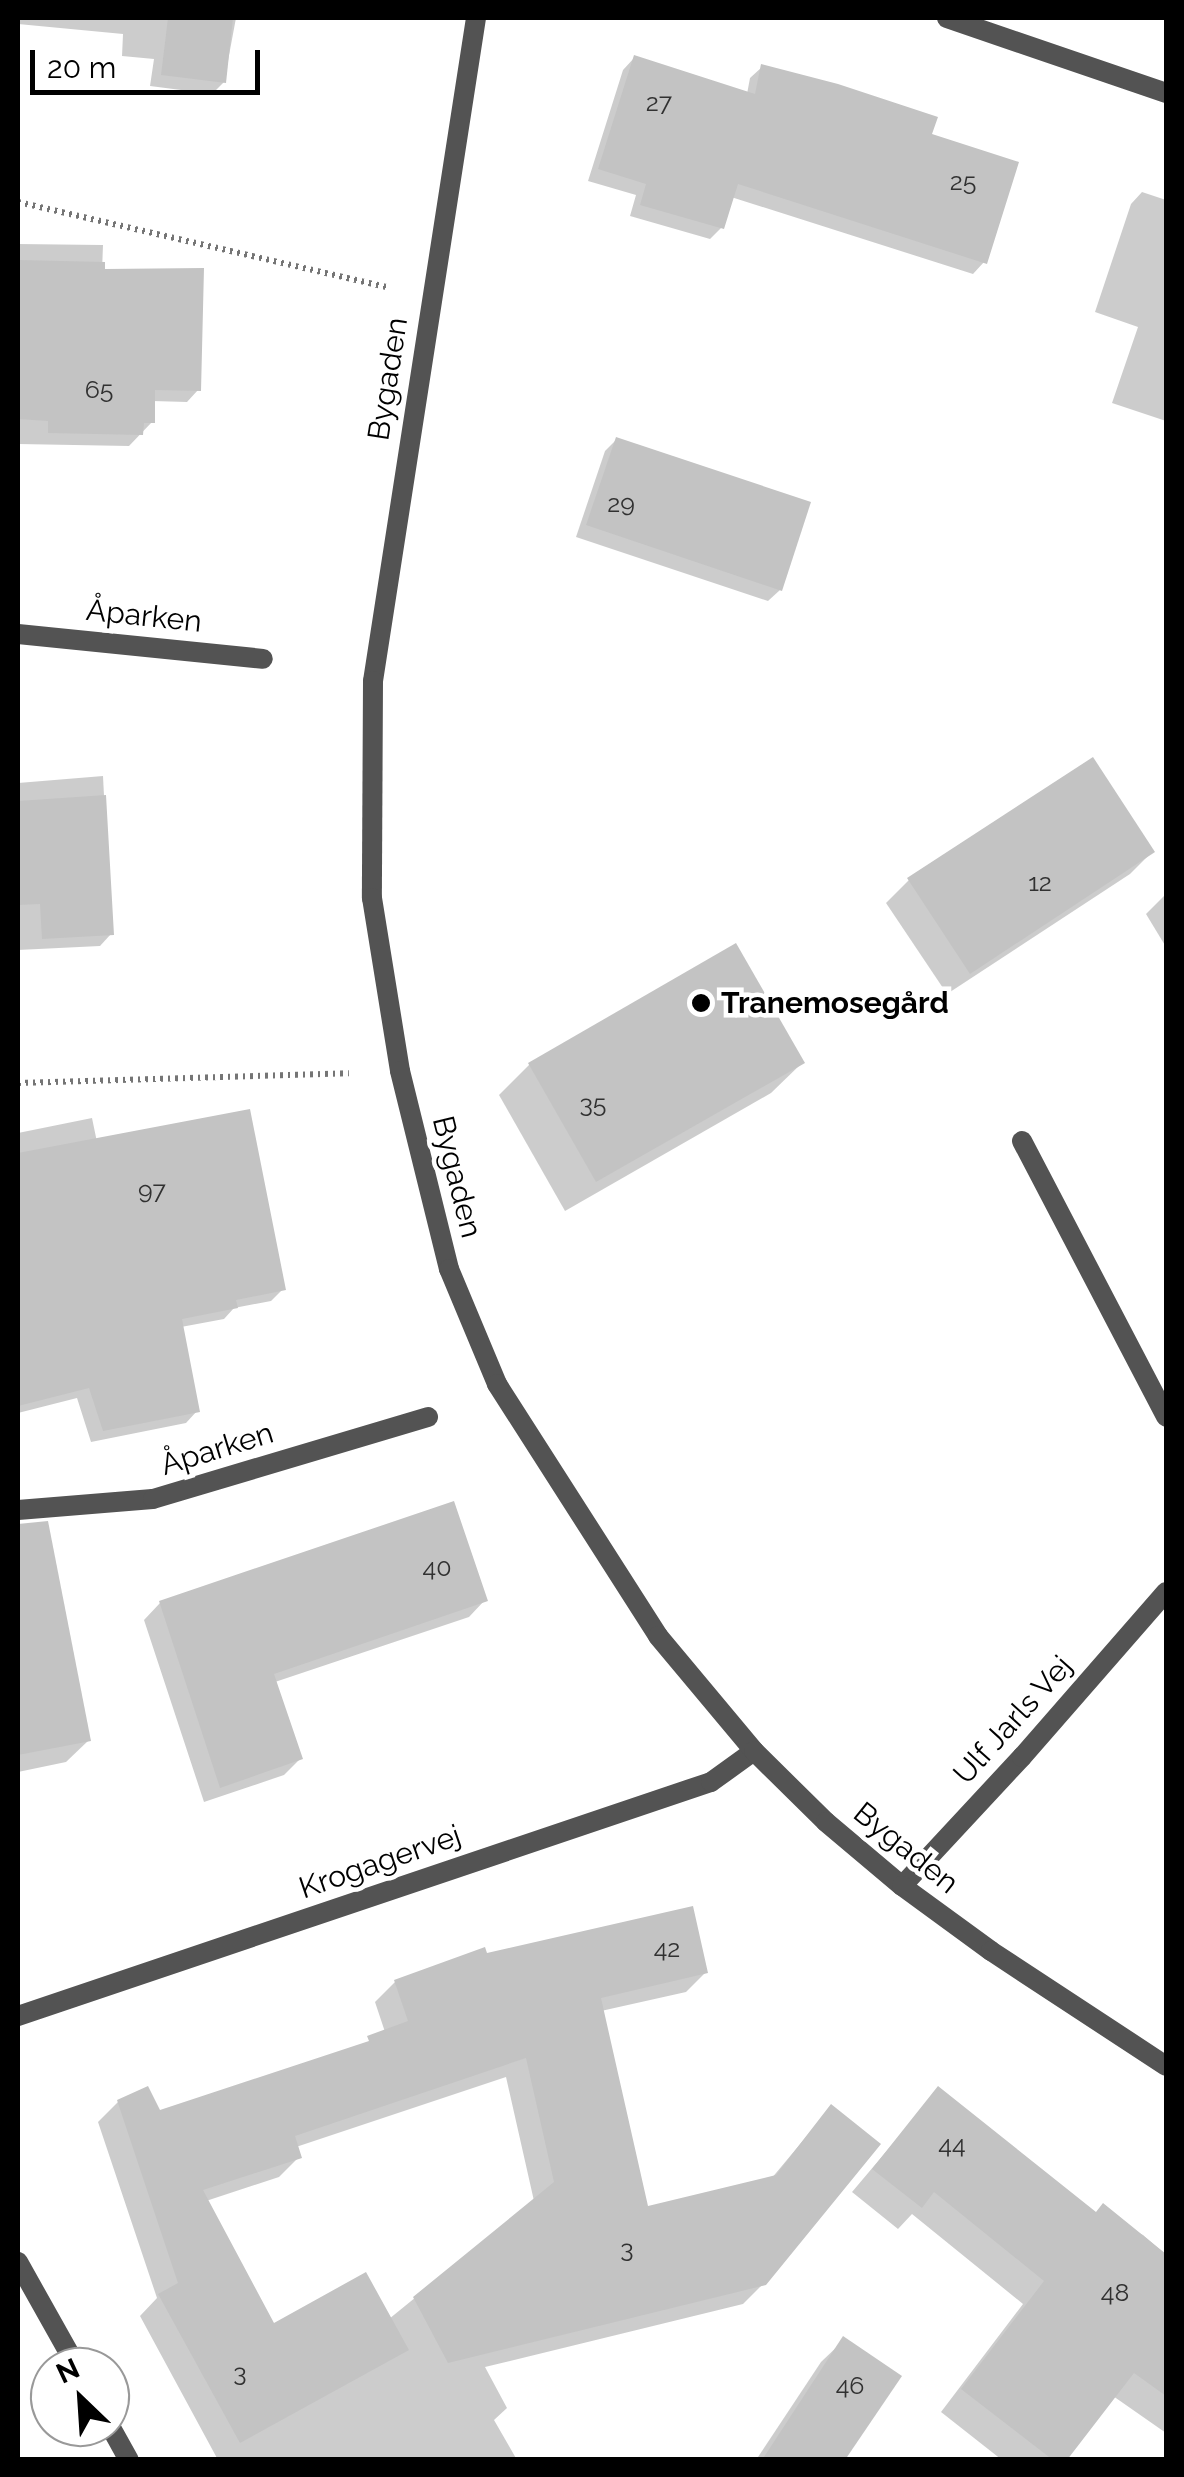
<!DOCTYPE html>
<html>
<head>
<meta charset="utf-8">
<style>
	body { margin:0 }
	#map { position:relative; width:1184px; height:2477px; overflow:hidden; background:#fff; font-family:Raleway,sans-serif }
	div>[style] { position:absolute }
	.shadow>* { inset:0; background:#0003 }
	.building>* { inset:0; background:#c3c3c3 }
	.path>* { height:6px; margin-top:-3px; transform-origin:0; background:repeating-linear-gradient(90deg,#757575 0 2.5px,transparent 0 7.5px) }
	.minor>* { height:20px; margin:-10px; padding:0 10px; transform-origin:10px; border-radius:10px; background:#535353 }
	.tertiary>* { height:20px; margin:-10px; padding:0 10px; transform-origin:10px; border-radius:10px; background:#535353 }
	.dots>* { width:28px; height:28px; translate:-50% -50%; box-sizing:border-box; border:5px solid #fff; border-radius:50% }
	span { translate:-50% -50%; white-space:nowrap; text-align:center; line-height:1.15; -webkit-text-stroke:9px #fff; paint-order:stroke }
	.number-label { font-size:25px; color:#313131 }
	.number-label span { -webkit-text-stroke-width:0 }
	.street-label { font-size:30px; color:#000 }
	.poi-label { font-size:30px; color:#000; font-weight:700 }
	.left { translate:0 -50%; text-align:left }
	.frame { position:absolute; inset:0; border:20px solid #000; pointer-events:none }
	.north { position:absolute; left:30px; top:2347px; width:100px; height:100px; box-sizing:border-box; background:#fff; border:2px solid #999; border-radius:50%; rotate:335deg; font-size:28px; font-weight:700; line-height:40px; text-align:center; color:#000 }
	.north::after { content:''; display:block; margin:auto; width:35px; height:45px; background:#000; clip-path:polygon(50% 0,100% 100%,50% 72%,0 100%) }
	.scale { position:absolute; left:30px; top:50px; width:230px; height:45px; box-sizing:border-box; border:5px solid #000; border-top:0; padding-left:12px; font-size:30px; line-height:35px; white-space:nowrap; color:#000; -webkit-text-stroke:8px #fff; paint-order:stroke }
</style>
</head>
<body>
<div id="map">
	<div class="shadow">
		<div style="clip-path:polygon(18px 18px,236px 18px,224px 82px,212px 94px,150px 86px,154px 59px,122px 56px,123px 34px,18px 24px)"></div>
		<div style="clip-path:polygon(634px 58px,747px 94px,750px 78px,762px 67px,929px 135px,984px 262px,973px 274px,731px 197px,722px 227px,710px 239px,630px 216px,636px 195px,588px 181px,623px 70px)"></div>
		<div style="clip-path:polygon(1142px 192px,1166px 200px,1166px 421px,1112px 403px,1138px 327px,1095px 312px,1131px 204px)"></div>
		<div style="clip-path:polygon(18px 244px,103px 245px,102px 272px,198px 390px,187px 402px,152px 401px,152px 422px,129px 446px,18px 444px)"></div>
		<div style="clip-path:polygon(616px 440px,780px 590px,768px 601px,576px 537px,605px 451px)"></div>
		<div style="clip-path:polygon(103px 776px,111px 934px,100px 946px,18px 950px,18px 783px)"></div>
		<div style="clip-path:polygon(1152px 852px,1130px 874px,947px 994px,886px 903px,909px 880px)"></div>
		<div style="clip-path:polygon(1166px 894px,1166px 947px,1146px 914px)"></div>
		<div style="clip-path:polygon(802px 1063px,771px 1093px,565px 1211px,499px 1095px,529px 1065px)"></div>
		<div style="clip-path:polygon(92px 1118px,97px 1142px,283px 1289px,271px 1301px,234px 1308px,224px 1319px,181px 1327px,197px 1411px,186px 1423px,91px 1442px,77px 1398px,18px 1413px,18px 1133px)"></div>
		<div style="clip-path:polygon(28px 1584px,89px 1740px,66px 1762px,18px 1772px,18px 1586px)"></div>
		<div style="clip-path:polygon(485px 1600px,469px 1617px,275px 1682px,301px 1758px,284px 1775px,204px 1802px,144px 1620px,160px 1603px)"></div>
		<div style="clip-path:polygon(evenodd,486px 1955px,706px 1972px,686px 1992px,601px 2011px,646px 2209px,771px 2179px,831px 2107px,764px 2283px,743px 2304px,485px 2367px,507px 2408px,494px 2420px,517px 2460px,218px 2460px,140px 2316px,157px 2298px,98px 2122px,118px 2102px,159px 2113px,360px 2047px,385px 2032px,375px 2002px,395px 1982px,486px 1955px,506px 2077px,534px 2201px,389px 2319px,273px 2326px,206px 2201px,279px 2177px,299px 2157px,296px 2147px,506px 2077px)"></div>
		<div style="clip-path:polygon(939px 2089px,1095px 2214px,1143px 2235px,1166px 2255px,1166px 2433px,1113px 2396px,1064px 2460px,1002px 2460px,941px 2412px,1023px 2304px,912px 2214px,898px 2229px,852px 2192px)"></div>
		<div style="clip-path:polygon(844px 2340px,842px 2460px,756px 2460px,821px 2362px)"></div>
	</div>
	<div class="building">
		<div style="clip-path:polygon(168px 18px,233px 18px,226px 83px,161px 75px)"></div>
		<div style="clip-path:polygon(634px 55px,755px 94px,761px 64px,838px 84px,938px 117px,932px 134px,1019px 162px,987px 264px,738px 184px,724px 229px,640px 205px,646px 184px,598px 169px)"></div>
		<div style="clip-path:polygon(18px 260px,105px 262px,105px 269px,204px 268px,201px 391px,155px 390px,155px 423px,144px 423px,143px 435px,48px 433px,48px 421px,18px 419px)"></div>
		<div style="clip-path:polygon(616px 437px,811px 502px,782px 591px,586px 525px)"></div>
		<div style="clip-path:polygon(1093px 757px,1155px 852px,970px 974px,907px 878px)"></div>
		<div style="clip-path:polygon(106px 795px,114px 935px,42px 939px,40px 904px,18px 905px,18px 801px)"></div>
		<div style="clip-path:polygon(736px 943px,805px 1063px,596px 1182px,528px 1063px)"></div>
		<div style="clip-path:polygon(250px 1109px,286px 1290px,236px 1300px,238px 1308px,182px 1319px,200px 1412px,103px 1431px,89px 1388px,18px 1406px,18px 1153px)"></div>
		<div style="clip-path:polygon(454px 1501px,488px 1601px,274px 1674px,303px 1759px,220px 1788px,159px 1601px)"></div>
		<div style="clip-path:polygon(48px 1521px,91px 1741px,18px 1755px,18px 1524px)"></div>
		<div style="clip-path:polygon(693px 1906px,708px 1973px,601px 1998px,648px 2206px,776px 2175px,831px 2104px,881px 2144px,766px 2285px,448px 2363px,413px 2297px,554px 2182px,526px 2058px,295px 2136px,302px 2158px,203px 2190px,274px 2323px,366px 2272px,409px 2350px,240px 2443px,158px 2294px,178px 2283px,117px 2100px,148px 2086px,160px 2110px,369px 2041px,367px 2036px,408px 2021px,394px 1980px,485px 1947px,487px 1953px)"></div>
		<div style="clip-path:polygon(938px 2086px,1096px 2212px,1103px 2203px,1166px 2254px,1166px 2396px,1134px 2373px,1067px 2460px,1053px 2460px,961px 2389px,1044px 2281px,934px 2192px,922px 2208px,872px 2169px)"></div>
		<div style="clip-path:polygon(843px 2336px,902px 2376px,845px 2460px,762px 2460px)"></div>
	</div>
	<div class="path">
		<div style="left:18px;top:202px;width:378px;rotate:13deg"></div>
		<div style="left:18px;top:1083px;width:331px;rotate:-1.7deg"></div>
	</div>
	<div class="minor">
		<div style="left:947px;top:18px;width:231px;rotate:18.9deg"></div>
		<div style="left:18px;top:634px;width:246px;rotate:5.8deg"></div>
		<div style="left:1022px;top:1141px;width:311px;rotate:62.4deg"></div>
		<div style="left:18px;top:1510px;width:135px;rotate:-4.7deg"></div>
		<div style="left:153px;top:1499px;width:287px;rotate:-16.6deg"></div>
		<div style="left:902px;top:1886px;width:176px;rotate:-47.1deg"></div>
		<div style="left:1022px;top:1757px;width:219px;rotate:-48.9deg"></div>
		<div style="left:18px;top:2016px;width:731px;rotate:-18.66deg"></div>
		<div style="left:711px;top:1782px;width:53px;rotate:-35.8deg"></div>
		<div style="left:18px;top:2262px;width:120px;rotate:60.7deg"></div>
		<div style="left:110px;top:2426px;width:39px;rotate:61deg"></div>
	</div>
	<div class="tertiary">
		<div style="left:476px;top:18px;width:671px;rotate:98.83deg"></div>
		<div style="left:373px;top:681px;width:217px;rotate:90.3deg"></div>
		<div style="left:372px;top:898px;width:175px;rotate:80.8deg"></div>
		<div style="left:400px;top:1071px;width:204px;rotate:76.1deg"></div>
		<div style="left:449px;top:1269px;width:125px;rotate:67.3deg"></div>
		<div style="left:497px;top:1384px;width:299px;rotate:57.4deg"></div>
		<div style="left:658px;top:1636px;width:150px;rotate:50.1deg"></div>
		<div style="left:754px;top:1751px;width:101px;rotate:44.6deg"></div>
		<div style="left:826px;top:1822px;width:99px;rotate:40.1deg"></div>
		<div style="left:902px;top:1886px;width:110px;rotate:36.1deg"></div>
		<div style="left:991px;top:1951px;width:209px;rotate:33.3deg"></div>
	</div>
	<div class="dots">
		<div style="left:701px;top:1003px;background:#000"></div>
	</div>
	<div class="number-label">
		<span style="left:659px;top:102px">27</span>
		<span style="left:963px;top:181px">25</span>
		<span style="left:99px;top:389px">65</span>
		<span style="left:621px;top:503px">29</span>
		<span style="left:1040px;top:882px">12</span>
		<span style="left:593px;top:1103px">35</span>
		<span style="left:152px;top:1190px">97</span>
		<span style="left:437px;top:1567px">40</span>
		<span style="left:667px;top:1948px">42</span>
		<span style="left:952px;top:2144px">44</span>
		<span style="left:627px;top:2248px">3</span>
		<span style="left:1115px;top:2292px">48</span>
		<span style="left:240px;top:2372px">3</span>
		<span style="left:850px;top:2385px">46</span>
	</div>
	<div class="street-label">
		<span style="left:388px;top:379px;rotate:-81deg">Bygaden</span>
		<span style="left:144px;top:616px;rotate:6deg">Åparken</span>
		<span style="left:457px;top:1177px;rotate:76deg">Bygaden</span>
		<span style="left:217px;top:1449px;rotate:-17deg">Åparken</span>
		<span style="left:1013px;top:1720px;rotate:-48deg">Ulf Jarls Vej</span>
		<span style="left:906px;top:1848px;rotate:39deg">Bygaden</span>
		<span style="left:380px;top:1862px;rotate:-19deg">Krogagervej</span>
	</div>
	<div class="poi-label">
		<span class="left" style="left:721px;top:1003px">Tranemosegård</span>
	</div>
	<div class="frame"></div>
	<div class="north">N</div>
	<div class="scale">20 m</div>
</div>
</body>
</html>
